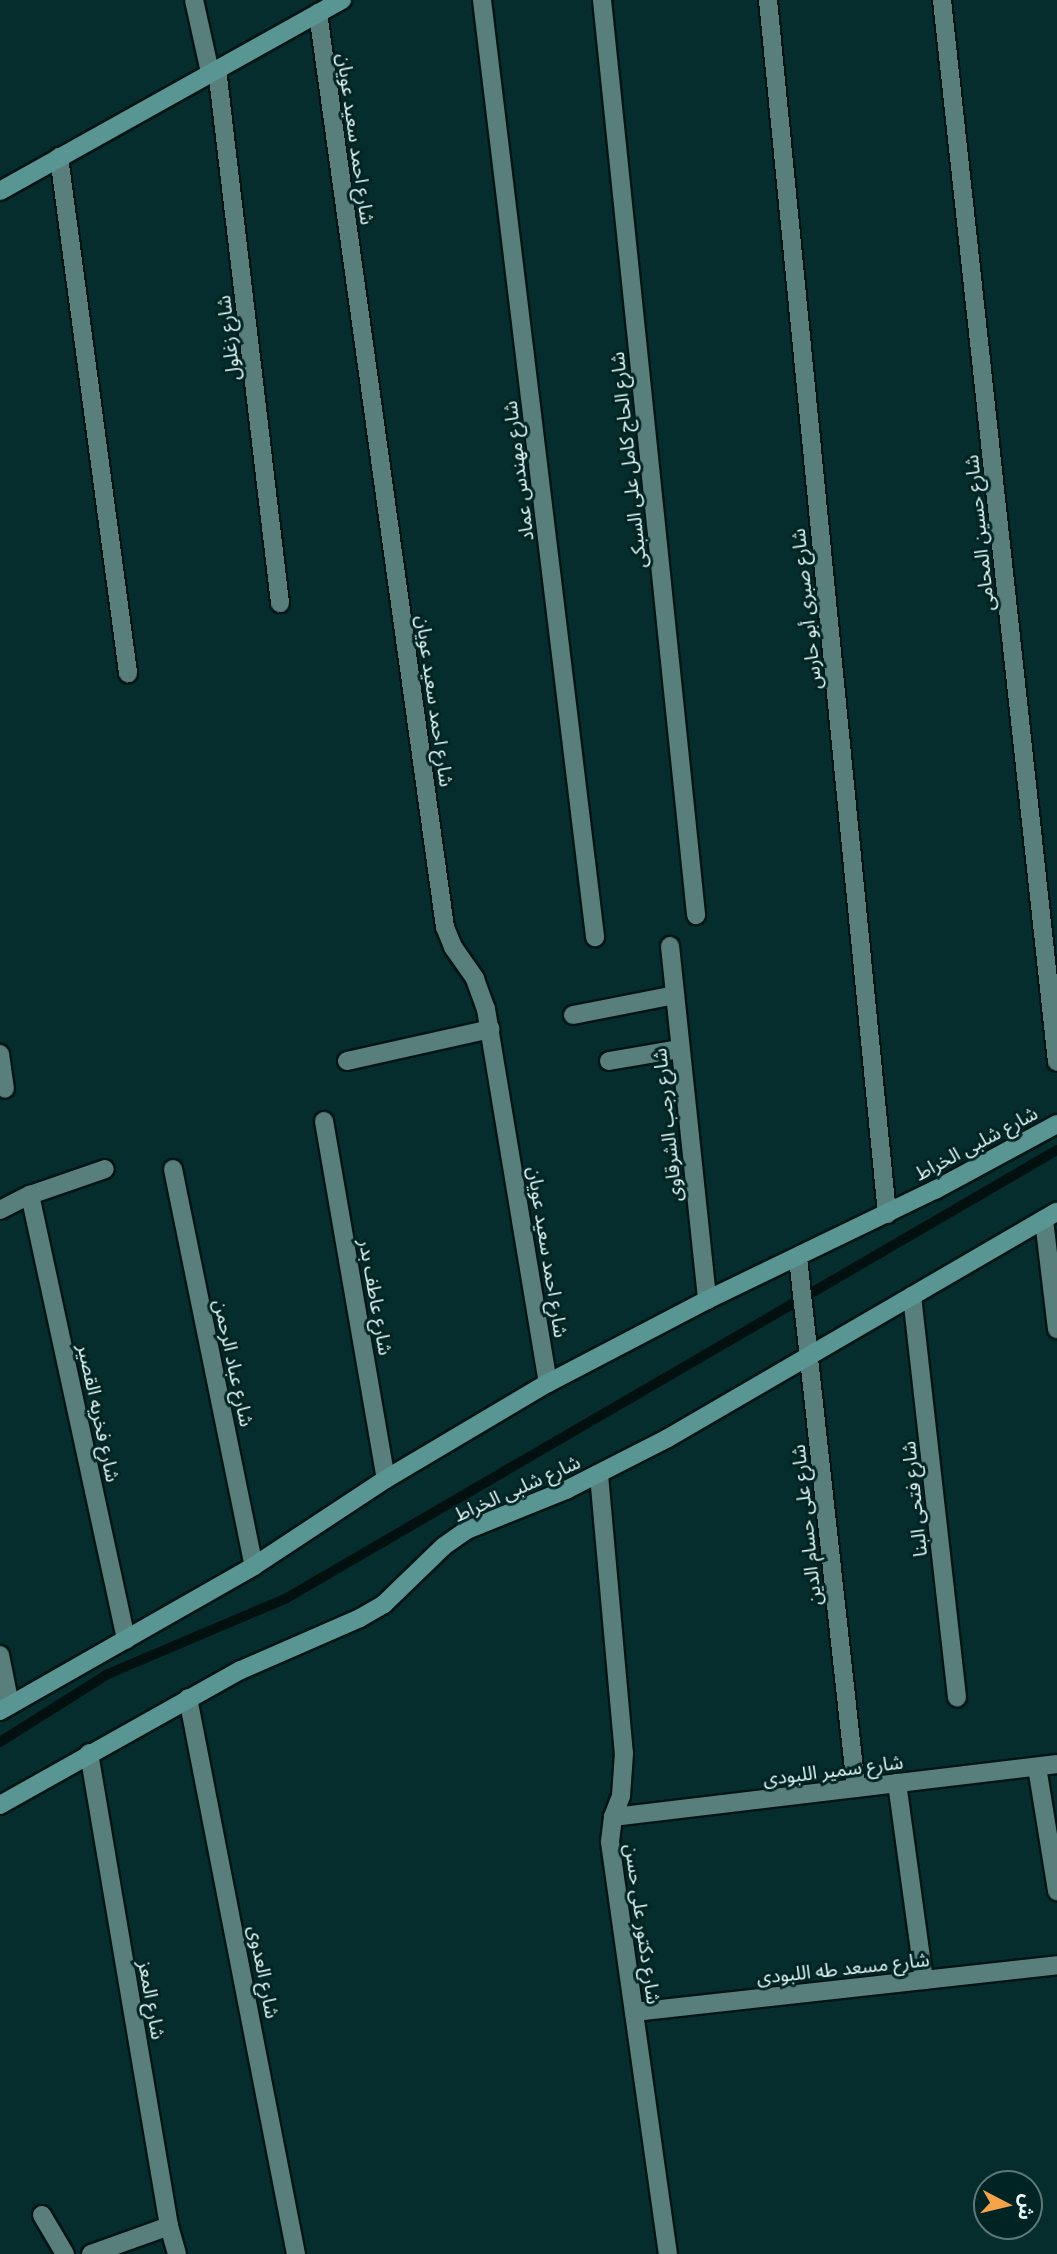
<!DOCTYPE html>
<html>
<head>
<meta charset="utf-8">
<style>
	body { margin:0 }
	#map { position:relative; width:1057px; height:2254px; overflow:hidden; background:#052d2d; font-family:"Golos Text","Noto Sans Arabic",sans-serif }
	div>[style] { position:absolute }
	.stream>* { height:10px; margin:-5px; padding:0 5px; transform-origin:5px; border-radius:5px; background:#031010 }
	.roads { filter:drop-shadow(2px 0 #001414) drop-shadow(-2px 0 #001414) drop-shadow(0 2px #001414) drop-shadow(0 -2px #001414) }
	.street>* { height:18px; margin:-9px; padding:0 9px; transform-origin:9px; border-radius:9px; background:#597f7d }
	.secondary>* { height:18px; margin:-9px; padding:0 9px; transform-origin:9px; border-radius:9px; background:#589593 }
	span { translate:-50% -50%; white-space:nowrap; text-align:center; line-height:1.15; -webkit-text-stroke:6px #002323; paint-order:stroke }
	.street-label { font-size:19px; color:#e6faf9 }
	.north { position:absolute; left:973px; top:2170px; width:70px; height:70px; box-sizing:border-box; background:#002323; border:2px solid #5c7979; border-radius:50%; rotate:97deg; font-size:19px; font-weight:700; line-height:28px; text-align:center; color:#e6faf9 }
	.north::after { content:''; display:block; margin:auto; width:24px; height:32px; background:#f6a247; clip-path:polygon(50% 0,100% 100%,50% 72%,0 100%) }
</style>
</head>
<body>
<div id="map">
	<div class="stream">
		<div style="left:0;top:1742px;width:128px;rotate:-32.2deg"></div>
		<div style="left:108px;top:1674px;width:192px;rotate:-23deg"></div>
		<div style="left:285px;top:1599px;width:893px;rotate:-30.18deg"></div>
	</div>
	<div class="roads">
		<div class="street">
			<div style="left:194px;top:0;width:74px;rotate:77.5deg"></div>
			<div style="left:482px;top:0;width:944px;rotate:83.12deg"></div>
			<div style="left:602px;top:0;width:920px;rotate:84.13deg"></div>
			<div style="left:768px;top:0;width:1220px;rotate:84.4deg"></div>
			<div style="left:942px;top:0;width:1068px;rotate:83.82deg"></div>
			<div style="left:318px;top:13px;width:923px;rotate:82.09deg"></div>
			<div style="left:445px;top:927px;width:22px;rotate:68deg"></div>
			<div style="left:453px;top:947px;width:39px;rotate:55deg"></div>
			<div style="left:475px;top:979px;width:32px;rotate:70deg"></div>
			<div style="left:486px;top:1009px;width:379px;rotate:80.6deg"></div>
			<div style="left:217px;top:69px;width:538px;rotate:83.27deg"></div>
			<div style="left:59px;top:157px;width:521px;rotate:82.38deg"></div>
			<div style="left:670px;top:946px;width:356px;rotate:84deg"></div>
			<div style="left:573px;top:1015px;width:104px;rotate:-11.1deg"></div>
			<div style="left:0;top:1054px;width:35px;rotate:82deg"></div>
			<div style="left:347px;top:1061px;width:147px;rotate:-12.6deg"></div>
			<div style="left:609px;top:1061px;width:72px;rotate:-9.6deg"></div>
			<div style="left:324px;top:1121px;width:363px;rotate:80.2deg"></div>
			<div style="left:173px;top:1169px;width:405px;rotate:78.5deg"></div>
			<div style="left:30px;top:1195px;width:455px;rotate:77.8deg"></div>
			<div style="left:0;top:1210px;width:34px;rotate:-27deg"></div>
			<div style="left:30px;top:1195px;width:79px;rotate:-19.1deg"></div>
			<div style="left:1044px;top:1220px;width:110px;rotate:83.2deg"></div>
			<div style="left:798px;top:1258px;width:533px;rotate:83.75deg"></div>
			<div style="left:912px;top:1296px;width:404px;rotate:83.6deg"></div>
			<div style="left:599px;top:1475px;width:279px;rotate:84.9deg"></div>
			<div style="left:624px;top:1753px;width:43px;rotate:94deg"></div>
			<div style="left:621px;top:1796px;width:22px;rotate:111deg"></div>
			<div style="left:613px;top:1817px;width:25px;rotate:97deg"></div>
			<div style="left:610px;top:1842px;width:416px;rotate:82deg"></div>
			<div style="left:0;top:1655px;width:51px;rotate:78.7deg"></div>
			<div style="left:188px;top:1698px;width:566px;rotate:79.01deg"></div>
			<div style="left:89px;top:1753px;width:480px;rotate:80.4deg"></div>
			<div style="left:169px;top:2226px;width:29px;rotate:74deg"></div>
			<div style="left:1037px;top:1767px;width:126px;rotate:80.8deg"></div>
			<div style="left:897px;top:1783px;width:199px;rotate:82.2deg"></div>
			<div style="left:613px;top:1817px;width:447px;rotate:-6.8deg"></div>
			<div style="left:634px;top:2012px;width:426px;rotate:-6.3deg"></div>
			<div style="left:42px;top:2215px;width:45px;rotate:59.5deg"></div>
			<div style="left:91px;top:2254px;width:83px;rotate:-19.7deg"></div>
		</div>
		<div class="secondary">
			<div style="left:0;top:191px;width:392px;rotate:-29.2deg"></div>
			<div style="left:0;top:1711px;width:292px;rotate:-29.7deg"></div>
			<div style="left:254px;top:1566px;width:158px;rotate:-33.4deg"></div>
			<div style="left:386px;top:1479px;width:188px;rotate:-30.7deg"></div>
			<div style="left:548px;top:1383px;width:179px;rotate:-27.6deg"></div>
			<div style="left:707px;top:1300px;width:253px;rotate:-25.8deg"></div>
			<div style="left:935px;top:1190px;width:139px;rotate:-28.4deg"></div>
			<div style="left:0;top:1805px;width:276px;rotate:-29.3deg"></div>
			<div style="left:241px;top:1670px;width:130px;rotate:-23.6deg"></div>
			<div style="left:360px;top:1618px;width:28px;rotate:-30deg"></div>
			<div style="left:384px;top:1604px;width:83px;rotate:-44deg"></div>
			<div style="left:444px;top:1546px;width:28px;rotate:-35deg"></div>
			<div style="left:467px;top:1530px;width:107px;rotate:-22deg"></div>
			<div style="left:566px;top:1490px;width:114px;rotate:-27deg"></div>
			<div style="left:668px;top:1438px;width:450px;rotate:-30.2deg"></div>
		</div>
	</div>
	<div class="street-label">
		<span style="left:356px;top:139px;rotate:82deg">شارع احمد سعيد عويان</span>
		<span style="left:228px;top:338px;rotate:-97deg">شارع زغلول</span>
		<span style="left:628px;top:460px;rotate:-96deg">شارع الحاج كامل على السبكى</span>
		<span style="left:518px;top:471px;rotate:-97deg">شارع مهندس عماد</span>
		<span style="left:979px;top:533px;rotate:-96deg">شارع حسين المحامى</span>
		<span style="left:806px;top:609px;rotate:-96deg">شارع صبرى أبو حارس</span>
		<span style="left:435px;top:701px;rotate:82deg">شارع احمد سعيد عويان</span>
		<span style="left:667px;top:1125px;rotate:-96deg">شارع رجب الشرقاوى</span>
		<span style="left:976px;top:1143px;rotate:-28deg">شارع شلبى الخراط</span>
		<span style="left:548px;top:1252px;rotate:81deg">شارع احمد سعيد عويان</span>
		<span style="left:376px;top:1297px;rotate:80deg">شارع عاطف بدر</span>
		<span style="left:234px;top:1363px;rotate:78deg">شارع عباد الرحمن</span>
		<span style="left:99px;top:1413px;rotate:78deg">شارع فخريه القصير</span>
		<span style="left:517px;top:1488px;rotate:-24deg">شارع شلبى الخراط</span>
		<span style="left:914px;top:1499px;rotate:-96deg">شارع فتحى البنا</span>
		<span style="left:806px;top:1525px;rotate:-96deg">شارع على حسام الدين</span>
		<span style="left:833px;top:1770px;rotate:-7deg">شارع سمير اللبودى</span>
		<span style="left:643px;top:1924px;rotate:82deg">شارع دكتور على حسن</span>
		<span style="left:843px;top:1968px;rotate:-6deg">شارع مسعد طه اللبودى</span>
		<span style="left:264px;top:1972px;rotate:79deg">شارع العدوى</span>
		<span style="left:152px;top:2000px;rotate:80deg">شارع المعز</span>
	</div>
	<div class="north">ش</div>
</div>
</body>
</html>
